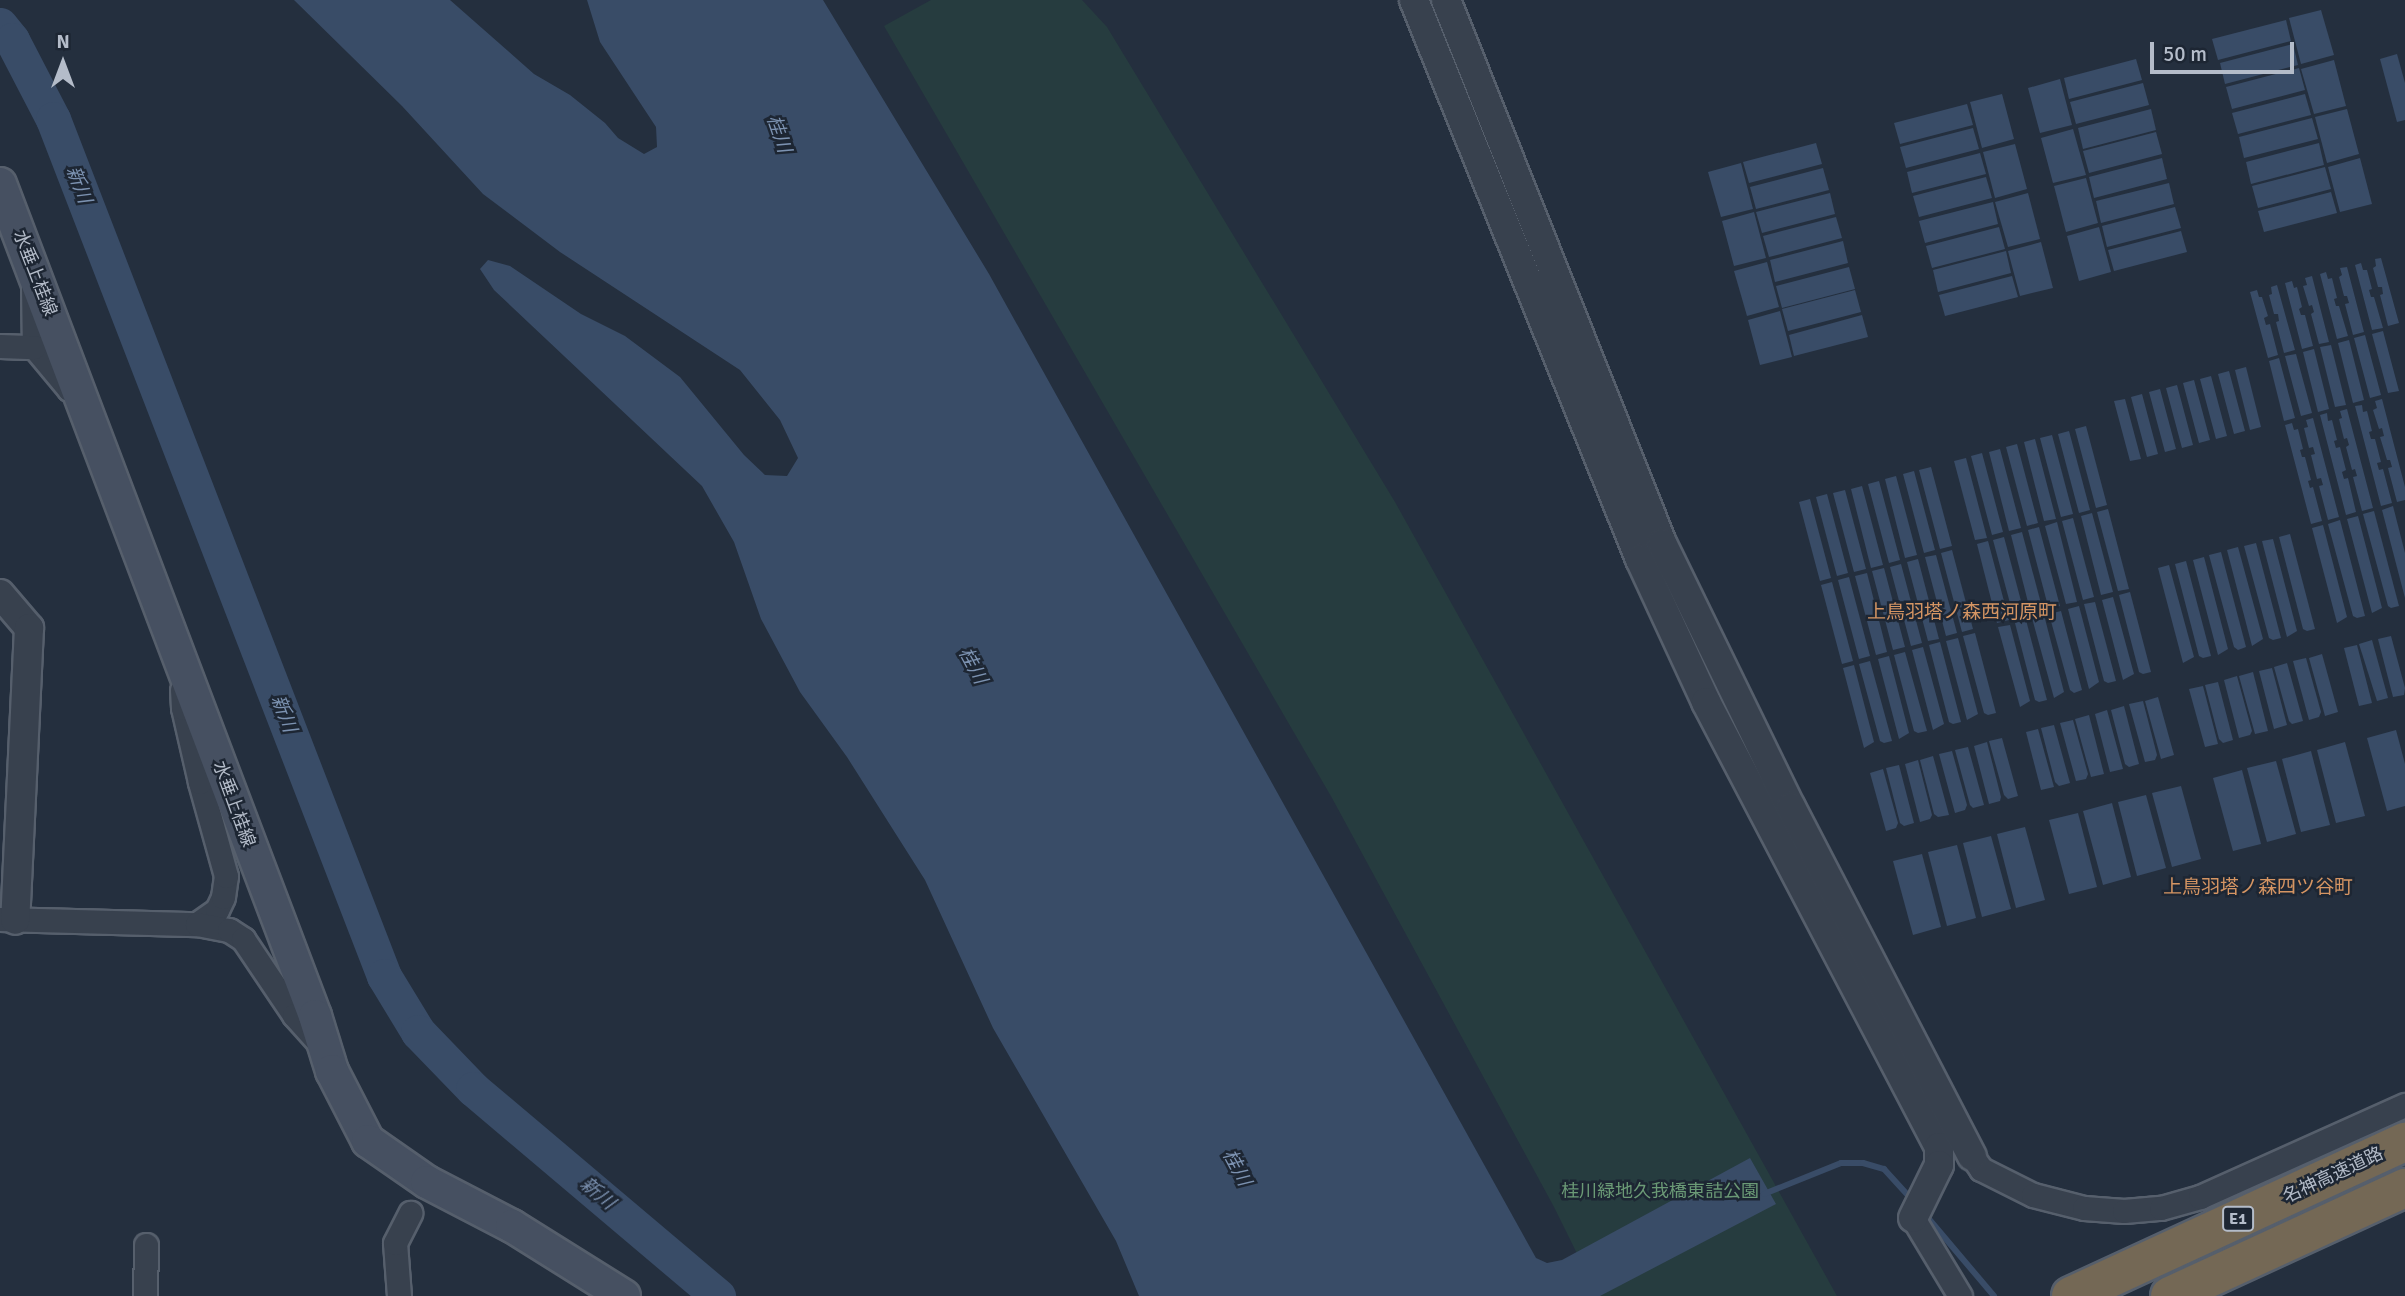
<!DOCTYPE html>
<html>
<head>
<meta charset="utf-8">
<style>
	body { margin:0 }
	#map { position:relative; width:2405px; height:1296px; overflow:hidden; background:#242f3e; font-family:Signika,"Noto Sans JP",sans-serif }
	div>[style] { position:absolute }
	.green>* { inset:0; background:#263c3f }
	.water>* { inset:0; background:#394c67 }
	.stream>* { height:6px; margin:-3px; padding:0 3px; transform-origin:3px; border-radius:3px; background:#394c67 }
	.river>* { height:35px; margin:-17.5px; padding:0 17.5px; transform-origin:17.5px; border-radius:17.5px; background:#394c67 }
	.roads { filter:drop-shadow(2px 0 #565f6c) drop-shadow(-2px 0 #565f6c) drop-shadow(0 2px #565f6c) drop-shadow(0 -2px #565f6c) }
	.minor>* { height:23px; margin:-11.5px; padding:0 11.5px; transform-origin:11.5px; border-radius:11.5px; background:#38414e }
	.tertiary>* { height:28px; margin:-14px; padding:0 14px; transform-origin:14px; border-radius:14px; background:#38414e }
	.secondary>* { height:32px; margin:-16px; padding:0 16px; transform-origin:16px; border-radius:16px; background:#465061 }
	.motorway>* { height:38px; margin:-19px; padding:0 19px; transform-origin:19px; border-radius:19px; background:#746855 }
	span { translate:-50% -50%; white-space:nowrap; text-align:center; line-height:1.15; -webkit-text-stroke:5px #1d2633; paint-order:stroke }
	.shield-label span { padding:2px 5px; background:#1d2633; border:2px solid; border-radius:5px; -webkit-text-stroke-width:0 }
	.shield-label { font-size:16px; color:#b4bcc9; font-weight:700 }
	.street-label { font-size:18px; color:#b4bcc9 }
	.park-label { font-size:18px; color:#6b9a76 }
	.water-label { font-size:19px; color:#7c92b1; font-style:italic }
	.neighbourhood-label { font-size:19px; color:#d59563 }
	.north { position:absolute; left:28px; top:28px; width:70px; height:70px; -webkit-text-stroke:5px #1d2633; paint-order:stroke; rotate:0deg; font-size:19px; font-weight:700; line-height:28px; text-align:center; color:#b4bcc9 }
	.north::after { content:''; display:block; margin:auto; width:24px; height:32px; background:#b4bcc9; clip-path:polygon(50% 0,100% 100%,50% 72%,0 100%) }
	.scale { position:absolute; left:2150px; top:42px; width:144px; height:32px; box-sizing:border-box; border:4px solid #b4bcc9; border-top:0; padding-left:9px; font-size:21px; line-height:24px; white-space:nowrap; color:#b4bcc9; -webkit-text-stroke:5px #1d2633; paint-order:stroke }
</style>
</head>
<body>
<div id="map">
	<div class="green">
		<div style="clip-path:polygon(931px 0,1082px 0,1107px 27px,1395px 502px,1837px 1296px,1598px 1296px,1554px 1207px,1332px 798px,884px 26px)"></div>
	</div>
	<div class="water">
		<div style="clip-path:polygon(294px 0,450px 0,534px 74px,570px 95px,605px 123px,618px 138px,644px 154px,657px 147px,656px 127px,600px 42px,587px 0,823px 0,989px 274px,1536px 1258px,1547px 1263px,1562px 1260px,1750px 1158px,1776px 1204px,1600px 1296px,1139px 1296px,1116px 1241px,993px 1028px,925px 880px,847px 757px,800px 692px,761px 619px,734px 542px,702px 486px,494px 290px,480px 269px,488px 260px,510px 266px,581px 314px,625px 336px,680px 377px,744px 455px,765px 475px,787px 476px,798px 458px,780px 420px,740px 370px,560px 252px,483px 194px,402px 106px)"></div>
		<div style="clip-path:polygon(2321px 10px,2334px 55px,2301px 64px,2289px 18px)"></div>
		<div style="clip-path:polygon(2286px 20px,2291px 41px,2218px 60px,2212px 39px)"></div>
		<div style="clip-path:polygon(2293px 44px,2298px 65px,2225px 84px,2220px 63px)"></div>
		<div style="clip-path:polygon(2397px 54px,2405px 83px,2405px 120px,2397px 122px,2380px 59px)"></div>
		<div style="clip-path:polygon(2136px 59px,2142px 80px,2069px 99px,2064px 78px)"></div>
		<div style="clip-path:polygon(2334px 60px,2346px 106px,2314px 114px,2301px 69px)"></div>
		<div style="clip-path:polygon(2299px 68px,2305px 90px,2232px 109px,2226px 87px)"></div>
		<div style="clip-path:polygon(2060px 79px,2072px 125px,2040px 133px,2028px 88px)"></div>
		<div style="clip-path:polygon(2143px 83px,2149px 105px,2076px 124px,2070px 102px)"></div>
		<div style="clip-path:polygon(2002px 94px,2014px 139px,1982px 148px,1970px 102px)"></div>
		<div style="clip-path:polygon(2305px 94px,2311px 115px,2238px 134px,2232px 113px)"></div>
		<div style="clip-path:polygon(1967px 104px,1973px 125px,1900px 144px,1894px 123px)"></div>
		<div style="clip-path:polygon(2151px 109px,2156px 130px,2083px 149px,2078px 128px)"></div>
		<div style="clip-path:polygon(2347px 109px,2359px 154px,2327px 163px,2315px 117px)"></div>
		<div style="clip-path:polygon(2312px 118px,2318px 139px,2244px 158px,2239px 137px)"></div>
		<div style="clip-path:polygon(1973px 128px,1979px 149px,1906px 168px,1900px 147px)"></div>
		<div style="clip-path:polygon(2073px 129px,2086px 175px,2053px 183px,2041px 138px)"></div>
		<div style="clip-path:polygon(2156px 132px,2162px 154px,2089px 173px,2083px 151px)"></div>
		<div style="clip-path:polygon(1816px 143px,1822px 164px,1749px 183px,1743px 162px)"></div>
		<div style="clip-path:polygon(2319px 143px,2324px 165px,2251px 184px,2246px 162px)"></div>
		<div style="clip-path:polygon(2015px 144px,2027px 189px,1995px 198px,1983px 152px)"></div>
		<div style="clip-path:polygon(1980px 153px,1986px 174px,1912px 193px,1907px 172px)"></div>
		<div style="clip-path:polygon(2162px 158px,2167px 179px,2094px 198px,2089px 177px)"></div>
		<div style="clip-path:polygon(2360px 158px,2372px 204px,2340px 212px,2328px 167px)"></div>
		<div style="clip-path:polygon(1741px 163px,1753px 209px,1721px 217px,1708px 172px)"></div>
		<div style="clip-path:polygon(2325px 167px,2331px 189px,2258px 208px,2252px 186px)"></div>
		<div style="clip-path:polygon(1823px 168px,1829px 190px,1756px 209px,1750px 187px)"></div>
		<div style="clip-path:polygon(1986px 177px,1992px 198px,1919px 217px,1913px 196px)"></div>
		<div style="clip-path:polygon(2086px 178px,2098px 223px,2066px 232px,2054px 186px)"></div>
		<div style="clip-path:polygon(2169px 183px,2174px 204px,2101px 223px,2096px 201px)"></div>
		<div style="clip-path:polygon(2331px 192px,2337px 213px,2264px 232px,2258px 211px)"></div>
		<div style="clip-path:polygon(1830px 193px,1835px 214px,1762px 233px,1756px 212px)"></div>
		<div style="clip-path:polygon(2028px 193px,2040px 239px,2008px 247px,1995px 202px)"></div>
		<div style="clip-path:polygon(1993px 202px,1998px 224px,1925px 243px,1919px 221px)"></div>
		<div style="clip-path:polygon(2175px 207px,2181px 228px,2107px 247px,2102px 226px)"></div>
		<div style="clip-path:polygon(1754px 212px,1766px 258px,1734px 266px,1722px 221px)"></div>
		<div style="clip-path:polygon(1836px 217px,1842px 238px,1769px 257px,1763px 236px)"></div>
		<div style="clip-path:polygon(1999px 227px,2005px 249px,1932px 268px,1926px 246px)"></div>
		<div style="clip-path:polygon(2099px 227px,2111px 272px,2079px 281px,2067px 236px)"></div>
		<div style="clip-path:polygon(2181px 231px,2187px 252px,2114px 271px,2108px 250px)"></div>
		<div style="clip-path:polygon(1843px 241px,1848px 263px,1775px 282px,1770px 260px)"></div>
		<div style="clip-path:polygon(2041px 242px,2053px 288px,2020px 296px,2008px 251px)"></div>
		<div style="clip-path:polygon(2006px 251px,2011px 273px,1938px 292px,1933px 270px)"></div>
		<div style="clip-path:polygon(2381px 258px,2399px 323px,2388px 326px,2380px 295px,2383px 294px,2382px 287px,2378px 287px,2373px 268px,2376px 266px,2375px 259px)"></div>
		<div style="clip-path:polygon(1767px 262px,1779px 307px,1747px 316px,1734px 271px)"></div>
		<div style="clip-path:polygon(2361px 263px,2363px 270px,2367px 270px,2372px 289px,2369px 290px,2371px 297px,2374px 297px,2383px 328px,2372px 330px,2355px 265px)"></div>
		<div style="clip-path:polygon(1849px 267px,1855px 289px,1782px 308px,1776px 286px)"></div>
		<div style="clip-path:polygon(2347px 267px,2364px 332px,2353px 335px,2345px 304px,2349px 303px,2347px 296px,2344px 296px,2339px 277px,2342px 275px,2340px 268px)"></div>
		<div style="clip-path:polygon(2326px 272px,2328px 279px,2332px 278px,2337px 298px,2334px 299px,2336px 306px,2339px 306px,2348px 336px,2337px 339px,2320px 274px)"></div>
		<div style="clip-path:polygon(2012px 276px,2018px 297px,1945px 316px,1939px 295px)"></div>
		<div style="clip-path:polygon(2312px 276px,2329px 342px,2319px 344px,2311px 314px,2314px 312px,2312px 305px,2309px 306px,2303px 286px,2307px 285px,2305px 278px)"></div>
		<div style="clip-path:polygon(2292px 281px,2294px 288px,2297px 287px,2302px 307px,2299px 309px,2301px 315px,2305px 315px,2313px 346px,2302px 349px,2285px 283px)"></div>
		<div style="clip-path:polygon(2277px 285px,2295px 350px,2284px 353px,2276px 322px,2279px 321px,2278px 314px,2274px 314px,2269px 295px,2272px 294px,2271px 287px)"></div>
		<div style="clip-path:polygon(1855px 290px,1861px 312px,1788px 331px,1782px 309px)"></div>
		<div style="clip-path:polygon(2257px 290px,2259px 297px,2262px 297px,2268px 316px,2264px 318px,2266px 325px,2270px 324px,2278px 355px,2268px 358px,2250px 292px)"></div>
		<div style="clip-path:polygon(1780px 311px,1792px 357px,1760px 365px,1748px 320px)"></div>
		<div style="clip-path:polygon(1862px 315px,1868px 337px,1794px 356px,1789px 335px)"></div>
		<div style="clip-path:polygon(2383px 331px,2399px 391px,2388px 393px,2372px 334px)"></div>
		<div style="clip-path:polygon(2365px 335px,2381px 395px,2370px 398px,2354px 338px)"></div>
		<div style="clip-path:polygon(2349px 340px,2364px 400px,2353px 403px,2338px 343px)"></div>
		<div style="clip-path:polygon(2331px 345px,2346px 405px,2335px 407px,2320px 347px)"></div>
		<div style="clip-path:polygon(2314px 349px,2329px 409px,2318px 412px,2303px 352px)"></div>
		<div style="clip-path:polygon(2296px 354px,2312px 413px,2301px 416px,2285px 356px)"></div>
		<div style="clip-path:polygon(2279px 358px,2295px 418px,2284px 421px,2269px 361px)"></div>
		<div style="clip-path:polygon(2246px 367px,2261px 427px,2250px 430px,2235px 370px)"></div>
		<div style="clip-path:polygon(2229px 371px,2245px 431px,2234px 434px,2218px 374px)"></div>
		<div style="clip-path:polygon(2211px 376px,2227px 436px,2216px 439px,2200px 379px)"></div>
		<div style="clip-path:polygon(2194px 380px,2210px 440px,2199px 443px,2183px 383px)"></div>
		<div style="clip-path:polygon(2177px 385px,2193px 445px,2182px 448px,2166px 388px)"></div>
		<div style="clip-path:polygon(2160px 389px,2176px 449px,2165px 452px,2149px 392px)"></div>
		<div style="clip-path:polygon(2142px 394px,2158px 454px,2147px 457px,2131px 397px)"></div>
		<div style="clip-path:polygon(2125px 399px,2141px 459px,2130px 461px,2114px 401px)"></div>
		<div style="clip-path:polygon(2382px 399px,2405px 487px,2405px 500px,2397px 502px,2388px 468px,2392px 467px,2390px 460px,2387px 460px,2380px 437px,2384px 436px,2382px 428px,2379px 429px,2373px 410px,2377px 408px,2375px 401px)"></div>
		<div style="clip-path:polygon(2362px 405px,2363px 412px,2367px 411px,2372px 431px,2369px 432px,2371px 439px,2375px 439px,2381px 462px,2377px 463px,2379px 470px,2383px 469px,2392px 503px,2381px 506px,2355px 406px)"></div>
		<div style="clip-path:polygon(2347px 409px,2373px 508px,2362px 511px,2353px 477px,2357px 476px,2355px 469px,2352px 470px,2346px 447px,2349px 445px,2347px 438px,2344px 439px,2339px 419px,2342px 418px,2340px 411px)"></div>
		<div style="clip-path:polygon(2327px 413px,2328px 421px,2332px 420px,2337px 440px,2334px 441px,2336px 448px,2340px 447px,2346px 470px,2342px 472px,2344px 479px,2348px 478px,2356px 512px,2346px 515px,2320px 415px)"></div>
		<div style="clip-path:polygon(2313px 418px,2339px 517px,2328px 520px,2319px 486px,2323px 485px,2321px 478px,2317px 479px,2311px 455px,2315px 454px,2313px 447px,2309px 448px,2304px 428px,2308px 427px,2306px 420px)"></div>
		<div style="clip-path:polygon(2292px 423px,2294px 430px,2298px 429px,2303px 449px,2300px 450px,2302px 457px,2305px 457px,2311px 480px,2308px 481px,2310px 488px,2313px 487px,2322px 521px,2311px 524px,2285px 425px)"></div>
		<div style="clip-path:polygon(2086px 426px,2107px 505px,2096px 508px,2075px 429px)"></div>
		<div style="clip-path:polygon(2069px 431px,2090px 510px,2079px 513px,2058px 434px)"></div>
		<div style="clip-path:polygon(2052px 435px,2073px 514px,2061px 517px,2040px 438px)"></div>
		<div style="clip-path:polygon(2035px 439px,2056px 519px,2044px 521px,2024px 442px)"></div>
		<div style="clip-path:polygon(2017px 444px,2038px 523px,2027px 526px,2006px 447px)"></div>
		<div style="clip-path:polygon(2000px 449px,2021px 528px,2009px 531px,1989px 452px)"></div>
		<div style="clip-path:polygon(1982px 453px,2003px 532px,1992px 535px,1971px 456px)"></div>
		<div style="clip-path:polygon(1966px 458px,1987px 538px,1975px 540px,1954px 461px)"></div>
		<div style="clip-path:polygon(1931px 467px,1952px 546px,1940px 549px,1919px 470px)"></div>
		<div style="clip-path:polygon(1914px 471px,1935px 550px,1924px 553px,1903px 474px)"></div>
		<div style="clip-path:polygon(1896px 476px,1917px 555px,1905px 558px,1885px 479px)"></div>
		<div style="clip-path:polygon(1879px 481px,1900px 560px,1889px 563px,1868px 484px)"></div>
		<div style="clip-path:polygon(1862px 486px,1883px 565px,1871px 568px,1851px 489px)"></div>
		<div style="clip-path:polygon(1845px 490px,1866px 569px,1854px 572px,1833px 493px)"></div>
		<div style="clip-path:polygon(1827px 494px,1848px 573px,1837px 576px,1816px 497px)"></div>
		<div style="clip-path:polygon(1810px 499px,1831px 578px,1820px 581px,1799px 502px)"></div>
		<div style="clip-path:polygon(2393px 506px,2405px 553px,2405px 598px,2382px 510px)"></div>
		<div style="clip-path:polygon(2108px 509px,2129px 589px,2118px 591px,2097px 512px)"></div>
		<div style="clip-path:polygon(2374px 511px,2399px 606px,2391px 608px,2388px 606px,2363px 514px)"></div>
		<div style="clip-path:polygon(2092px 513px,2113px 592px,2101px 595px,2081px 516px)"></div>
		<div style="clip-path:polygon(2358px 516px,2382px 608px,2372px 613px,2347px 519px)"></div>
		<div style="clip-path:polygon(2073px 518px,2094px 597px,2083px 600px,2062px 521px)"></div>
		<div style="clip-path:polygon(2340px 520px,2365px 616px,2357px 618px,2353px 616px,2328px 524px)"></div>
		<div style="clip-path:polygon(2057px 522px,2077px 602px,2066px 604px,2045px 526px)"></div>
		<div style="clip-path:polygon(2323px 525px,2347px 617px,2337px 623px,2312px 528px)"></div>
		<div style="clip-path:polygon(2039px 527px,2060px 606px,2049px 610px,2028px 530px)"></div>
		<div style="clip-path:polygon(2022px 532px,2043px 611px,2031px 614px,2011px 535px)"></div>
		<div style="clip-path:polygon(2290px 534px,2315px 629px,2307px 631px,2303px 629px,2279px 537px)"></div>
		<div style="clip-path:polygon(2004px 537px,2025px 616px,2014px 618px,1993px 540px)"></div>
		<div style="clip-path:polygon(2273px 539px,2297px 631px,2287px 637px,2262px 541px)"></div>
		<div style="clip-path:polygon(1988px 541px,2009px 620px,1997px 623px,1977px 544px)"></div>
		<div style="clip-path:polygon(2256px 543px,2281px 638px,2273px 640px,2269px 638px,2244px 546px)"></div>
		<div style="clip-path:polygon(2238px 547px,2263px 639px,2252px 646px,2227px 550px)"></div>
		<div style="clip-path:polygon(1952px 550px,1973px 629px,1962px 632px,1941px 553px)"></div>
		<div style="clip-path:polygon(2221px 552px,2246px 647px,2238px 650px,2234px 647px,2209px 555px)"></div>
		<div style="clip-path:polygon(1936px 555px,1957px 633px,1946px 636px,1925px 557px)"></div>
		<div style="clip-path:polygon(2204px 557px,2228px 649px,2218px 655px,2193px 560px)"></div>
		<div style="clip-path:polygon(1918px 559px,1939px 639px,1928px 641px,1907px 562px)"></div>
		<div style="clip-path:polygon(2186px 561px,2211px 656px,2203px 658px,2199px 656px,2175px 564px)"></div>
		<div style="clip-path:polygon(1901px 564px,1922px 643px,1911px 646px,1890px 567px)"></div>
		<div style="clip-path:polygon(2169px 565px,2194px 657px,2183px 663px,2158px 568px)"></div>
		<div style="clip-path:polygon(1884px 568px,1905px 647px,1893px 650px,1872px 571px)"></div>
		<div style="clip-path:polygon(1867px 573px,1887px 652px,1876px 655px,1855px 576px)"></div>
		<div style="clip-path:polygon(1849px 577px,1870px 656px,1859px 659px,1838px 580px)"></div>
		<div style="clip-path:polygon(1832px 582px,1853px 661px,1842px 664px,1821px 585px)"></div>
		<div style="clip-path:polygon(2130px 592px,2151px 672px,2143px 674px,2139px 672px,2119px 595px)"></div>
		<div style="clip-path:polygon(2113px 597px,2134px 674px,2123px 680px,2102px 600px)"></div>
		<div style="clip-path:polygon(2095px 602px,2116px 681px,2108px 683px,2104px 681px,2084px 604px)"></div>
		<div style="clip-path:polygon(2079px 606px,2099px 682px,2089px 689px,2068px 609px)"></div>
		<div style="clip-path:polygon(2061px 611px,2082px 690px,2074px 693px,2070px 690px,2049px 614px)"></div>
		<div style="clip-path:polygon(2044px 615px,2064px 692px,2054px 698px,2032px 618px)"></div>
		<div style="clip-path:polygon(2026px 620px,2047px 700px,2039px 702px,2035px 700px,2015px 623px)"></div>
		<div style="clip-path:polygon(2010px 625px,2030px 701px,2020px 707px,1998px 627px)"></div>
		<div style="clip-path:polygon(1975px 633px,1996px 713px,1988px 715px,1984px 713px,1963px 636px)"></div>
		<div style="clip-path:polygon(2391px 636px,2405px 688px,2404px 695px,2393px 697px,2378px 639px)"></div>
		<div style="clip-path:polygon(1958px 638px,1978px 714px,1967px 720px,1946px 641px)"></div>
		<div style="clip-path:polygon(2372px 640px,2388px 698px,2377px 701px,2359px 644px)"></div>
		<div style="clip-path:polygon(1940px 642px,1961px 722px,1953px 724px,1949px 722px,1929px 645px)"></div>
		<div style="clip-path:polygon(2357px 645px,2372px 703px,2359px 706px,2344px 648px)"></div>
		<div style="clip-path:polygon(1923px 647px,1944px 724px,1933px 730px,1912px 650px)"></div>
		<div style="clip-path:polygon(1905px 652px,1927px 731px,1918px 733px,1914px 731px,1894px 655px)"></div>
		<div style="clip-path:polygon(2322px 654px,2338px 712px,2325px 716px,2309px 658px)"></div>
		<div style="clip-path:polygon(1889px 656px,1909px 733px,1899px 739px,1878px 659px)"></div>
		<div style="clip-path:polygon(2306px 658px,2321px 712px,2319px 717px,2309px 720px,2293px 661px)"></div>
		<div style="clip-path:polygon(1870px 661px,1892px 741px,1884px 743px,1880px 741px,1859px 664px)"></div>
		<div style="clip-path:polygon(2287px 663px,2303px 721px,2292px 724px,2289px 721px,2274px 667px)"></div>
		<div style="clip-path:polygon(1854px 665px,1874px 742px,1864px 748px,1843px 668px)"></div>
		<div style="clip-path:polygon(2272px 668px,2287px 725px,2274px 729px,2259px 671px)"></div>
		<div style="clip-path:polygon(2253px 672px,2268px 731px,2255px 734px,2239px 676px)"></div>
		<div style="clip-path:polygon(2237px 676px,2252px 731px,2250px 735px,2239px 738px,2224px 680px)"></div>
		<div style="clip-path:polygon(2218px 682px,2233px 740px,2223px 743px,2219px 739px,2205px 685px)"></div>
		<div style="clip-path:polygon(2203px 686px,2218px 744px,2205px 747px,2189px 689px)"></div>
		<div style="clip-path:polygon(2158px 697px,2174px 755px,2161px 759px,2145px 701px)"></div>
		<div style="clip-path:polygon(2143px 701px,2157px 755px,2155px 760px,2145px 762px,2129px 704px)"></div>
		<div style="clip-path:polygon(2124px 706px,2139px 764px,2129px 767px,2125px 764px,2111px 710px)"></div>
		<div style="clip-path:polygon(2107px 710px,2123px 769px,2110px 772px,2095px 714px)"></div>
		<div style="clip-path:polygon(2089px 715px,2104px 774px,2091px 777px,2075px 719px)"></div>
		<div style="clip-path:polygon(2073px 720px,2088px 774px,2086px 779px,2076px 781px,2060px 723px)"></div>
		<div style="clip-path:polygon(2054px 725px,2070px 783px,2059px 786px,2055px 782px,2041px 728px)"></div>
		<div style="clip-path:polygon(2038px 729px,2054px 787px,2041px 790px,2026px 732px)"></div>
		<div style="clip-path:polygon(2396px 730px,2405px 764px,2405px 806px,2387px 811px,2367px 738px)"></div>
		<div style="clip-path:polygon(2002px 738px,2018px 796px,2008px 799px,2004px 795px,1989px 741px)"></div>
		<div style="clip-path:polygon(1987px 742px,2001px 797px,2000px 801px,1989px 804px,1974px 746px)"></div>
		<div style="clip-path:polygon(2345px 742px,2365px 816px,2336px 823px,2317px 750px)"></div>
		<div style="clip-path:polygon(1968px 747px,1984px 805px,1973px 808px,1970px 805px,1955px 750px)"></div>
		<div style="clip-path:polygon(1952px 751px,1967px 805px,1965px 810px,1955px 813px,1939px 754px)"></div>
		<div style="clip-path:polygon(2311px 751px,2330px 825px,2301px 832px,2282px 759px)"></div>
		<div style="clip-path:polygon(1933px 756px,1949px 815px,1938px 817px,1934px 814px,1920px 760px)"></div>
		<div style="clip-path:polygon(1918px 760px,1932px 815px,1930px 819px,1920px 822px,1905px 764px)"></div>
		<div style="clip-path:polygon(2276px 761px,2296px 834px,2267px 842px,2247px 768px)"></div>
		<div style="clip-path:polygon(1899px 765px,1914px 823px,1904px 826px,1900px 823px,1886px 768px)"></div>
		<div style="clip-path:polygon(1883px 769px,1898px 823px,1896px 828px,1886px 831px,1870px 773px)"></div>
		<div style="clip-path:polygon(2242px 770px,2261px 844px,2233px 851px,2213px 778px)"></div>
		<div style="clip-path:polygon(2181px 786px,2201px 859px,2172px 867px,2152px 793px)"></div>
		<div style="clip-path:polygon(2146px 795px,2166px 868px,2137px 876px,2118px 802px)"></div>
		<div style="clip-path:polygon(2112px 803px,2131px 877px,2103px 885px,2083px 811px)"></div>
		<div style="clip-path:polygon(2078px 813px,2097px 887px,2069px 894px,2049px 820px)"></div>
		<div style="clip-path:polygon(2025px 827px,2045px 900px,2016px 908px,1997px 834px)"></div>
		<div style="clip-path:polygon(1991px 836px,2011px 909px,1982px 917px,1963px 843px)"></div>
		<div style="clip-path:polygon(1957px 845px,1976px 918px,1947px 926px,1928px 852px)"></div>
		<div style="clip-path:polygon(1922px 854px,1941px 927px,1913px 935px,1893px 861px)"></div>
	</div>
	<div class="stream">
		<div style="left:1764px;top:1194px;width:83px;rotate:-21.9deg"></div>
		<div style="left:1841px;top:1163px;width:22px"></div>
		<div style="left:1863px;top:1163px;width:22px;rotate:16deg"></div>
		<div style="left:1884px;top:1169px;width:45px;rotate:47.7deg"></div>
		<div style="left:1923px;top:1212px;width:110px;rotate:49.8deg"></div>
	</div>
	<div class="river">
		<div style="left:0;top:25px;width:19px;rotate:51deg"></div>
		<div style="left:12px;top:40px;width:89px;rotate:62.6deg"></div>
		<div style="left:53px;top:119px;width:919px;rotate:68.88deg"></div>
		<div style="left:384px;top:976px;width:66px;rotate:58.7deg"></div>
		<div style="left:418px;top:1032px;width:79px;rotate:46deg"></div>
		<div style="left:473px;top:1089px;width:321px;rotate:40.2deg"></div>
	</div>
	<div class="roads">
		<div class="minor">
			<div style="left:33px;top:286px;width:61px;rotate:89.1deg"></div>
			<div style="left:34px;top:347px;width:55px;rotate:50.2deg"></div>
			<div style="left:69px;top:389px;width:8px;rotate:23deg"></div>
			<div style="left:0;top:346px;width:34px;rotate:2deg"></div>
			<div style="left:0;top:919px;width:197px;rotate:1.5deg"></div>
			<div style="left:197px;top:924px;width:24px;rotate:-35deg"></div>
			<div style="left:217px;top:910px;width:14px;rotate:-65deg"></div>
			<div style="left:223px;top:897px;width:21px;rotate:-82deg"></div>
			<div style="left:226px;top:876px;width:98px;rotate:-105.5deg"></div>
			<div style="left:200px;top:782px;width:76px;rotate:-102.9deg"></div>
			<div style="left:183px;top:708px;width:18px;rotate:-93deg"></div>
			<div style="left:197px;top:924px;width:33px;rotate:11deg"></div>
			<div style="left:229px;top:930px;width:17px;rotate:33deg"></div>
			<div style="left:243px;top:939px;width:92px;rotate:56.1deg"></div>
			<div style="left:294px;top:1015px;width:40px;rotate:48deg"></div>
			<div style="left:1972px;top:1156px;width:16px;rotate:55deg"></div>
			<div style="left:1981px;top:1169px;width:58px;rotate:26.6deg"></div>
			<div style="left:2033px;top:1195px;width:53px;rotate:14.3deg"></div>
			<div style="left:2084px;top:1208px;width:40px;rotate:4.3deg"></div>
			<div style="left:2124px;top:1211px;width:37px;rotate:-5deg"></div>
			<div style="left:2161px;top:1208px;width:41px;rotate:-15.8deg"></div>
			<div style="left:2200px;top:1197px;width:225px;rotate:-24.2deg"></div>
			<div style="left:1913px;top:1218px;width:91px;rotate:58.9deg"></div>
			<div style="left:145px;top:1296px;width:51px;rotate:-88.9deg"></div>
			<div style="left:399px;top:1296px;width:53px;rotate:-94.3deg"></div>
			<div style="left:395px;top:1243px;width:34px;rotate:-63deg"></div>
		</div>
		<div class="tertiary">
			<div style="left:1414px;top:0;width:603px;rotate:67.99deg"></div>
			<div style="left:1640px;top:559px;width:157px;rotate:65.2deg"></div>
			<div style="left:1706px;top:702px;width:502px;rotate:62.36deg"></div>
			<div style="left:1939px;top:1147px;width:18px;rotate:90deg"></div>
			<div style="left:1939px;top:1165px;width:59px;rotate:116.1deg"></div>
			<div style="left:1446px;top:0;width:584px;rotate:68.31deg"></div>
			<div style="left:1662px;top:543px;width:294px;rotate:64deg"></div>
			<div style="left:1791px;top:807px;width:393px;rotate:62.6deg"></div>
			<div style="left:0;top:594px;width:45px;rotate:49.5deg"></div>
			<div style="left:29px;top:628px;width:292px;rotate:92.7deg"></div>
		</div>
		<div class="secondary">
			<div style="left:0;top:184px;width:890px;rotate:69.26deg"></div>
			<div style="left:315px;top:1016px;width:58px;rotate:72.8deg"></div>
			<div style="left:332px;top:1071px;width:79px;rotate:62.8deg"></div>
			<div style="left:368px;top:1141px;width:72px;rotate:34.8deg"></div>
			<div style="left:427px;top:1182px;width:96px;rotate:27.4deg"></div>
			<div style="left:512px;top:1226px;width:132px;rotate:32deg"></div>
		</div>
		<div class="motorway">
			<div style="left:2071px;top:1296px;width:368px;rotate:-24.8deg"></div>
			<div style="left:2170px;top:1296px;width:259px;rotate:-24.7deg"></div>
		</div>
	</div>
	<div class="shield-label">
		<span style="left:2238px;top:1219px">E1</span>
	</div>
	<div class="street-label">
		<span style="left:35px;top:273px;rotate:69deg">水垂上桂線</span>
		<span style="left:234px;top:804px;rotate:70deg">水垂上桂線</span>
		<span style="left:2333px;top:1175px;rotate:-25deg">名神高速道路</span>
	</div>
	<div class="park-label">
		<span style="left:1660px;top:1191px">桂川緑地久我橋東詰公園</span>
	</div>
	<div class="water-label">
		<span style="left:778px;top:134px;rotate:71deg">桂川</span>
		<span style="left:78px;top:185px;rotate:69deg">新川</span>
		<span style="left:972px;top:666px;rotate:62deg">桂川</span>
		<span style="left:283px;top:714px;rotate:69deg">新川</span>
		<span style="left:1236px;top:1168px;rotate:62deg">桂川</span>
		<span style="left:597px;top:1194px;rotate:40deg">新川</span>
	</div>
	<div class="neighbourhood-label">
		<span style="left:1962px;top:613px">上鳥羽塔ノ森西河原町</span>
		<span style="left:2258px;top:888px">上鳥羽塔ノ森四ツ谷町</span>
	</div>
	<div class="north">N</div>
	<div class="scale">50 m</div>
</div>
</body>
</html>
